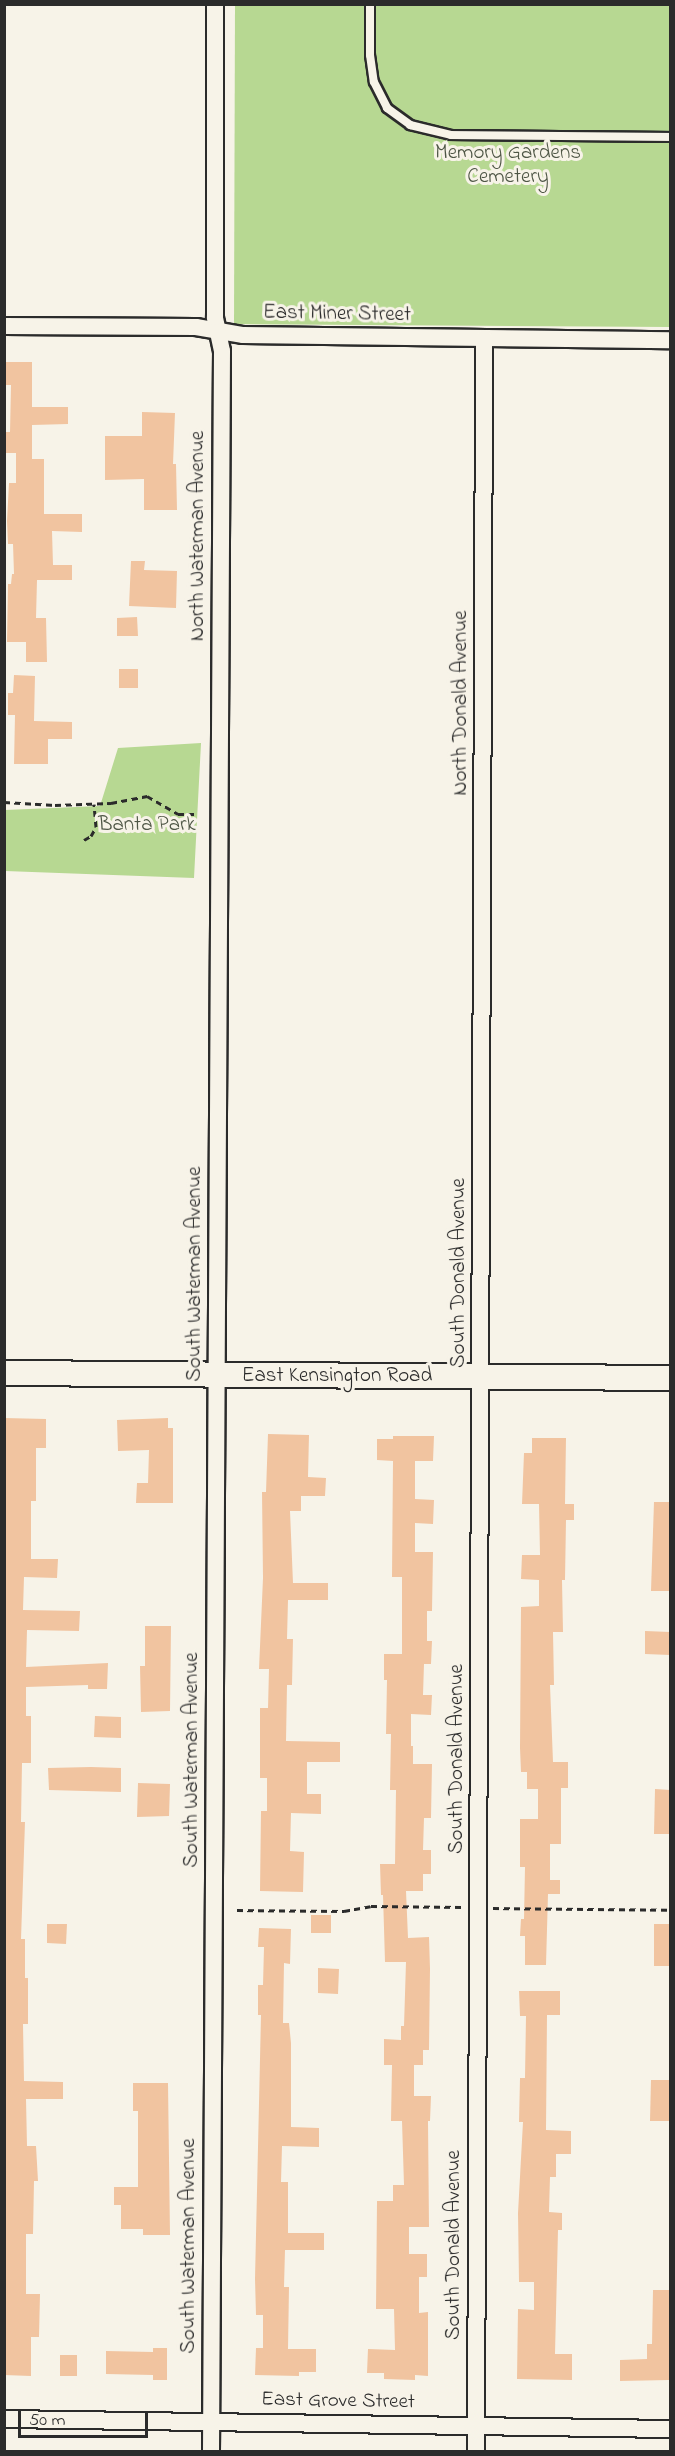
<!DOCTYPE html>
<html>
<head>
<meta charset="utf-8">
<style>
	body { margin:0 }
	#map { position:relative; width:675px; height:2456px; overflow:hidden; background:#f7f3e8; font-family:"Indie Flower",sans-serif }
	div>[style] { position:absolute }
	.green>* { inset:0; background:#b7d892 }
	.building>* { inset:0; background:#f1c4a0 }
	.path>* { height:3px; margin-top:-1.5px; transform-origin:0; background:repeating-linear-gradient(90deg,#2b2b2b 0 6px,transparent 0 10.5px) }
	.roads { filter:drop-shadow(2px 0 #2b2b2b) drop-shadow(-2px 0 #2b2b2b) drop-shadow(0 2px #2b2b2b) drop-shadow(0 -2px #2b2b2b) }
	.lane>* { height:8px; margin:-4px; padding:0 4px; transform-origin:4px; border-radius:4px; background:#f7f3e8 }
	.street>* { height:16px; margin:-8px; padding:0 8px; transform-origin:8px; border-radius:8px; background:#f7f3e8 }
	.secondary>* { height:24px; margin:-12px; padding:0 12px; transform-origin:12px; border-radius:12px; background:#f7f3e8 }
	span { translate:-50% -50%; white-space:nowrap; text-align:center; line-height:1.15; -webkit-text-stroke:6px #f7f3e8; paint-order:stroke }
	.park-label { font-size:21px; color:#4e5645 }
	.street-label { font-size:21px; color:#2b2b2b }
	.frame { position:absolute; inset:0; border:6px solid #2b2b2b; pointer-events:none }
	.scale { position:absolute; left:18px; top:2411px; width:130px; height:27px; box-sizing:border-box; border:3px solid #2b2b2b; border-top:0; padding-left:8px; font-size:18px; line-height:21px; white-space:nowrap; color:#2b2b2b; -webkit-text-stroke:4px #f7f3e8; paint-order:stroke }
</style>
</head>
<body>
<div id="map">
	<div class="green">
		<div style="clip-path:polygon(235px 5px,670px 5px,670px 327px,234px 324px)"></div>
		<div style="clip-path:polygon(201px 743px,194px 878px,5px 871px,5px 810px,100px 806px,118px 748px)"></div>
	</div>
	<div class="building">
		<div style="clip-path:polygon(6px 362px,32px 362px,32px 407px,68px 407px,68px 424px,32px 425px,32px 459px,44px 459px,44px 514px,82px 514px,82px 532px,52px 531px,53px 565px,72px 565px,72px 580px,37px 580px,36px 618px,46px 618px,47px 662px,26px 662px,26px 642px,7px 642px,8px 584px,11px 584px,12px 574px,14px 574px,13px 544px,8px 544px,7px 521px,9px 483px,16px 483px,16px 453px,5px 453px,5px 432px,10px 432px,11px 385px,5px 385px)"></div>
		<div style="clip-path:polygon(142px 412px,175px 413px,173px 464px,176px 464px,177px 510px,144px 510px,144px 479px,105px 480px,105px 436px,142px 436px)"></div>
		<div style="clip-path:polygon(131px 561px,145px 561px,144px 570px,177px 571px,176px 608px,129px 606px)"></div>
		<div style="clip-path:polygon(137px 617px,138px 636px,117px 636px,117px 618px)"></div>
		<div style="clip-path:polygon(119px 669px,138px 669px,138px 688px,119px 688px)"></div>
		<div style="clip-path:polygon(14px 675px,35px 676px,34px 721px,72px 722px,72px 739px,48px 739px,48px 764px,14px 764px,15px 715px,8px 715px,8px 693px,13px 693px)"></div>
		<div style="clip-path:polygon(4px 1418px,46px 1419px,46px 1448px,36px 1448px,36px 1501px,31px 1501px,31px 1559px,58px 1559px,57px 1578px,24px 1577px,23px 1610px,80px 1611px,79px 1631px,27px 1630px,26px 1667px,108px 1663px,107px 1689px,88px 1689px,88px 1685px,26px 1687px,26px 1716px,31px 1716px,31px 1763px,22px 1763px,21px 1822px,25px 1822px,21px 1939px,25px 1939px,25px 1978px,28px 1978px,28px 2024px,23px 2024px,24px 2081px,63px 2082px,63px 2099px,26px 2099px,27px 2146px,36px 2146px,38px 2181px,34px 2181px,33px 2234px,26px 2234px,26px 2294px,40px 2294px,39px 2337px,31px 2337px,31px 2376px,4px 2375px)"></div>
		<div style="clip-path:polygon(168px 1418px,168px 1428px,173px 1428px,173px 1503px,136px 1503px,137px 1483px,148px 1483px,149px 1450px,118px 1451px,117px 1420px)"></div>
		<div style="clip-path:polygon(268px 1434px,309px 1435px,308px 1477px,326px 1478px,325px 1496px,301px 1496px,301px 1511px,290px 1511px,293px 1583px,328px 1583px,328px 1600px,288px 1600px,287px 1639px,293px 1639px,292px 1685px,287px 1685px,286px 1741px,340px 1742px,340px 1762px,307px 1762px,307px 1794px,321px 1794px,321px 1814px,291px 1813px,290px 1851px,304px 1852px,303px 1892px,260px 1891px,261px 1811px,267px 1811px,267px 1778px,260px 1778px,260px 1708px,268px 1708px,269px 1669px,259px 1669px,263px 1578px,262px 1492px,266px 1492px)"></div>
		<div style="clip-path:polygon(393px 1436px,434px 1436px,433px 1461px,415px 1461px,415px 1499px,434px 1500px,433px 1524px,415px 1523px,415px 1552px,433px 1552px,432px 1611px,427px 1611px,427px 1641px,432px 1641px,431px 1664px,424px 1664px,423px 1695px,432px 1695px,431px 1715px,411px 1714px,411px 1746px,413px 1746px,413px 1764px,432px 1764px,431px 1818px,424px 1818px,423px 1850px,431px 1850px,431px 1874px,423px 1874px,423px 1891px,406px 1891px,408px 1938px,429px 1937px,430px 1969px,429px 2050px,423px 2050px,423px 2065px,414px 2065px,414px 2096px,431px 2096px,430px 2121px,428px 2121px,429px 2227px,409px 2227px,409px 2254px,427px 2254px,427px 2277px,419px 2277px,419px 2313px,428px 2312px,428px 2376px,415px 2375px,415px 2380px,384px 2379px,384px 2373px,367px 2373px,368px 2349px,395px 2350px,394px 2309px,376px 2309px,377px 2201px,393px 2201px,393px 2185px,404px 2185px,402px 2121px,391px 2121px,392px 2065px,384px 2065px,384px 2039px,401px 2040px,401px 2026px,404px 2026px,406px 1962px,385px 1962px,383px 1895px,381px 1895px,380px 1864px,395px 1864px,396px 1790px,390px 1790px,391px 1734px,386px 1734px,387px 1680px,384px 1680px,384px 1654px,402px 1654px,402px 1577px,392px 1577px,393px 1461px,377px 1460px,377px 1439px,393px 1439px)"></div>
		<div style="clip-path:polygon(532px 1438px,566px 1438px,565px 1504px,574px 1504px,574px 1520px,566px 1520px,565px 1580px,562px 1580px,563px 1632px,553px 1632px,554px 1685px,550px 1685px,553px 1762px,568px 1762px,568px 1788px,561px 1788px,561px 1844px,550px 1844px,550px 1880px,560px 1880px,560px 1894px,548px 1894px,546px 1965px,525px 1965px,525px 1936px,520px 1936px,521px 1919px,524px 1919px,525px 1867px,520px 1867px,520px 1819px,538px 1819px,538px 1789px,527px 1789px,527px 1772px,521px 1772px,520px 1748px,521px 1607px,539px 1606px,539px 1580px,521px 1579px,522px 1555px,540px 1555px,539px 1504px,522px 1504px,524px 1453px,532px 1453px)"></div>
		<div style="clip-path:polygon(654px 1502px,670px 1502px,670px 1591px,651px 1591px)"></div>
		<div style="clip-path:polygon(145px 1626px,171px 1626px,170px 1711px,141px 1712px,140px 1666px,145px 1666px)"></div>
		<div style="clip-path:polygon(645px 1631px,670px 1632px,670px 1655px,645px 1654px)"></div>
		<div style="clip-path:polygon(95px 1716px,121px 1717px,121px 1738px,94px 1737px)"></div>
		<div style="clip-path:polygon(91px 1767px,121px 1768px,121px 1792px,49px 1790px,48px 1768px)"></div>
		<div style="clip-path:polygon(138px 1783px,170px 1784px,169px 1816px,137px 1817px)"></div>
		<div style="clip-path:polygon(655px 1789px,670px 1790px,670px 1834px,654px 1834px)"></div>
		<div style="clip-path:polygon(311px 1915px,331px 1915px,331px 1933px,311px 1933px)"></div>
		<div style="clip-path:polygon(47px 1924px,67px 1924px,66px 1944px,47px 1943px)"></div>
		<div style="clip-path:polygon(654px 1924px,670px 1924px,670px 1966px,654px 1966px)"></div>
		<div style="clip-path:polygon(259px 1928px,291px 1929px,290px 1964px,284px 1963px,283px 2023px,289px 2023px,291px 2043px,291px 2127px,319px 2128px,319px 2147px,282px 2146px,281px 2182px,288px 2182px,288px 2233px,324px 2233px,324px 2250px,285px 2250px,284px 2287px,289px 2287px,288px 2349px,316px 2349px,316px 2372px,299px 2372px,299px 2376px,255px 2375px,256px 2348px,263px 2348px,263px 2315px,256px 2315px,255px 2279px,261px 2015px,258px 2015px,258px 1985px,263px 1985px,264px 1947px,258px 1947px)"></div>
		<div style="clip-path:polygon(318px 1968px,339px 1969px,338px 1994px,318px 1993px)"></div>
		<div style="clip-path:polygon(519px 1991px,560px 1991px,560px 2015px,547px 2015px,546px 2130px,571px 2131px,571px 2154px,556px 2154px,556px 2177px,550px 2177px,549px 2212px,562px 2213px,562px 2230px,558px 2230px,555px 2354px,572px 2354px,572px 2380px,517px 2379px,518px 2309px,534px 2310px,534px 2282px,519px 2282px,518px 2213px,523px 2122px,519px 2122px,520px 2078px,525px 2078px,526px 2016px,520px 2016px)"></div>
		<div style="clip-path:polygon(651px 2080px,670px 2080px,670px 2121px,650px 2121px)"></div>
		<div style="clip-path:polygon(133px 2083px,168px 2083px,170px 2235px,143px 2235px,143px 2229px,121px 2229px,121px 2205px,114px 2205px,114px 2187px,138px 2187px,138px 2111px,133px 2111px)"></div>
		<div style="clip-path:polygon(653px 2290px,670px 2290px,669px 2380px,620px 2381px,620px 2360px,647px 2359px,647px 2344px,652px 2344px)"></div>
		<div style="clip-path:polygon(153px 2348px,167px 2348px,167px 2380px,153px 2380px,153px 2375px,106px 2374px,106px 2351px,153px 2352px)"></div>
		<div style="clip-path:polygon(60px 2355px,77px 2355px,77px 2376px,60px 2376px)"></div>
	</div>
	<div class="path">
		<div style="left:4px;top:802px;width:51px;rotate:3.4deg"></div>
		<div style="left:55px;top:805px;width:56px;rotate:-2deg"></div>
		<div style="left:111px;top:803px;width:37px;rotate:-11deg"></div>
		<div style="left:147px;top:796px;width:36px;rotate:30deg"></div>
		<div style="left:178px;top:814px;width:16px"></div>
		<div style="left:84px;top:840px;width:8px;rotate:-30deg"></div>
		<div style="left:91px;top:836px;width:10px;rotate:-61deg"></div>
		<div style="left:96px;top:827px;width:23px;rotate:-95deg"></div>
		<div style="left:493px;top:1908px;width:177px;rotate:0.6deg"></div>
		<div style="left:237px;top:1910px;width:107px;rotate:0.5deg"></div>
		<div style="left:344px;top:1911px;width:27px;rotate:-10deg"></div>
		<div style="left:371px;top:1906px;width:91px;rotate:0.6deg"></div>
	</div>
	<div class="roads">
		<div class="lane">
			<div style="left:370px;top:4px;width:51px;rotate:90deg"></div>
			<div style="left:370px;top:55px;width:27px;rotate:82deg"></div>
			<div style="left:374px;top:82px;width:29px;rotate:63deg"></div>
			<div style="left:387px;top:108px;width:29px;rotate:36deg"></div>
			<div style="left:410px;top:125px;width:42px;rotate:13.7deg"></div>
			<div style="left:451px;top:135px;width:219px;rotate:0.5deg"></div>
		</div>
		<div class="street">
			<div style="left:4px;top:326px;width:192px;rotate:0.3deg"></div>
			<div style="left:196px;top:327px;width:48px;rotate:9.7deg"></div>
			<div style="left:243px;top:335px;width:427px;rotate:0.7deg"></div>
			<div style="left:4px;top:2419px;width:666px;rotate:0.86deg"></div>
			<div style="left:211px;top:2452px;width:2101px;rotate:-89.7deg"></div>
			<div style="left:222px;top:351px;width:35px;rotate:-102deg"></div>
			<div style="left:215px;top:317px;width:313px;rotate:-90deg"></div>
			<div style="left:476px;top:2452px;width:2114px;rotate:-89.78deg"></div>
		</div>
		<div class="secondary">
			<div style="left:4px;top:1373px;width:666px;rotate:0.43deg"></div>
		</div>
	</div>
	<div class="park-label">
		<span style="left:508px;top:165px">Memory Gardens<br>Cemetery</span>
		<span style="left:147px;top:825px">Banta Park</span>
	</div>
	<div class="street-label">
		<span style="left:337px;top:314px;rotate:1deg">East Miner Street</span>
		<span style="left:198px;top:536px;rotate:-90deg">North Waterman Avenue</span>
		<span style="left:461px;top:703px;rotate:-90deg">North Donald Avenue</span>
		<span style="left:459px;top:1273px;rotate:-90deg">South Donald Avenue</span>
		<span style="left:195px;top:1274px;rotate:-90deg">South Waterman Avenue</span>
		<span style="left:337px;top:1376px">East Kensington Road</span>
		<span style="left:457px;top:1759px;rotate:-90deg">South Donald Avenue</span>
		<span style="left:192px;top:1760px;rotate:-90deg">South Waterman Avenue</span>
		<span style="left:454px;top:2245px;rotate:-90deg">South Donald Avenue</span>
		<span style="left:189px;top:2246px;rotate:-90deg">South Waterman Avenue</span>
		<span style="left:338px;top:2401px;rotate:1deg">East Grove Street</span>
	</div>
	<div class="frame"></div>
	<div class="scale">50 m</div>
</div>
</body>
</html>
